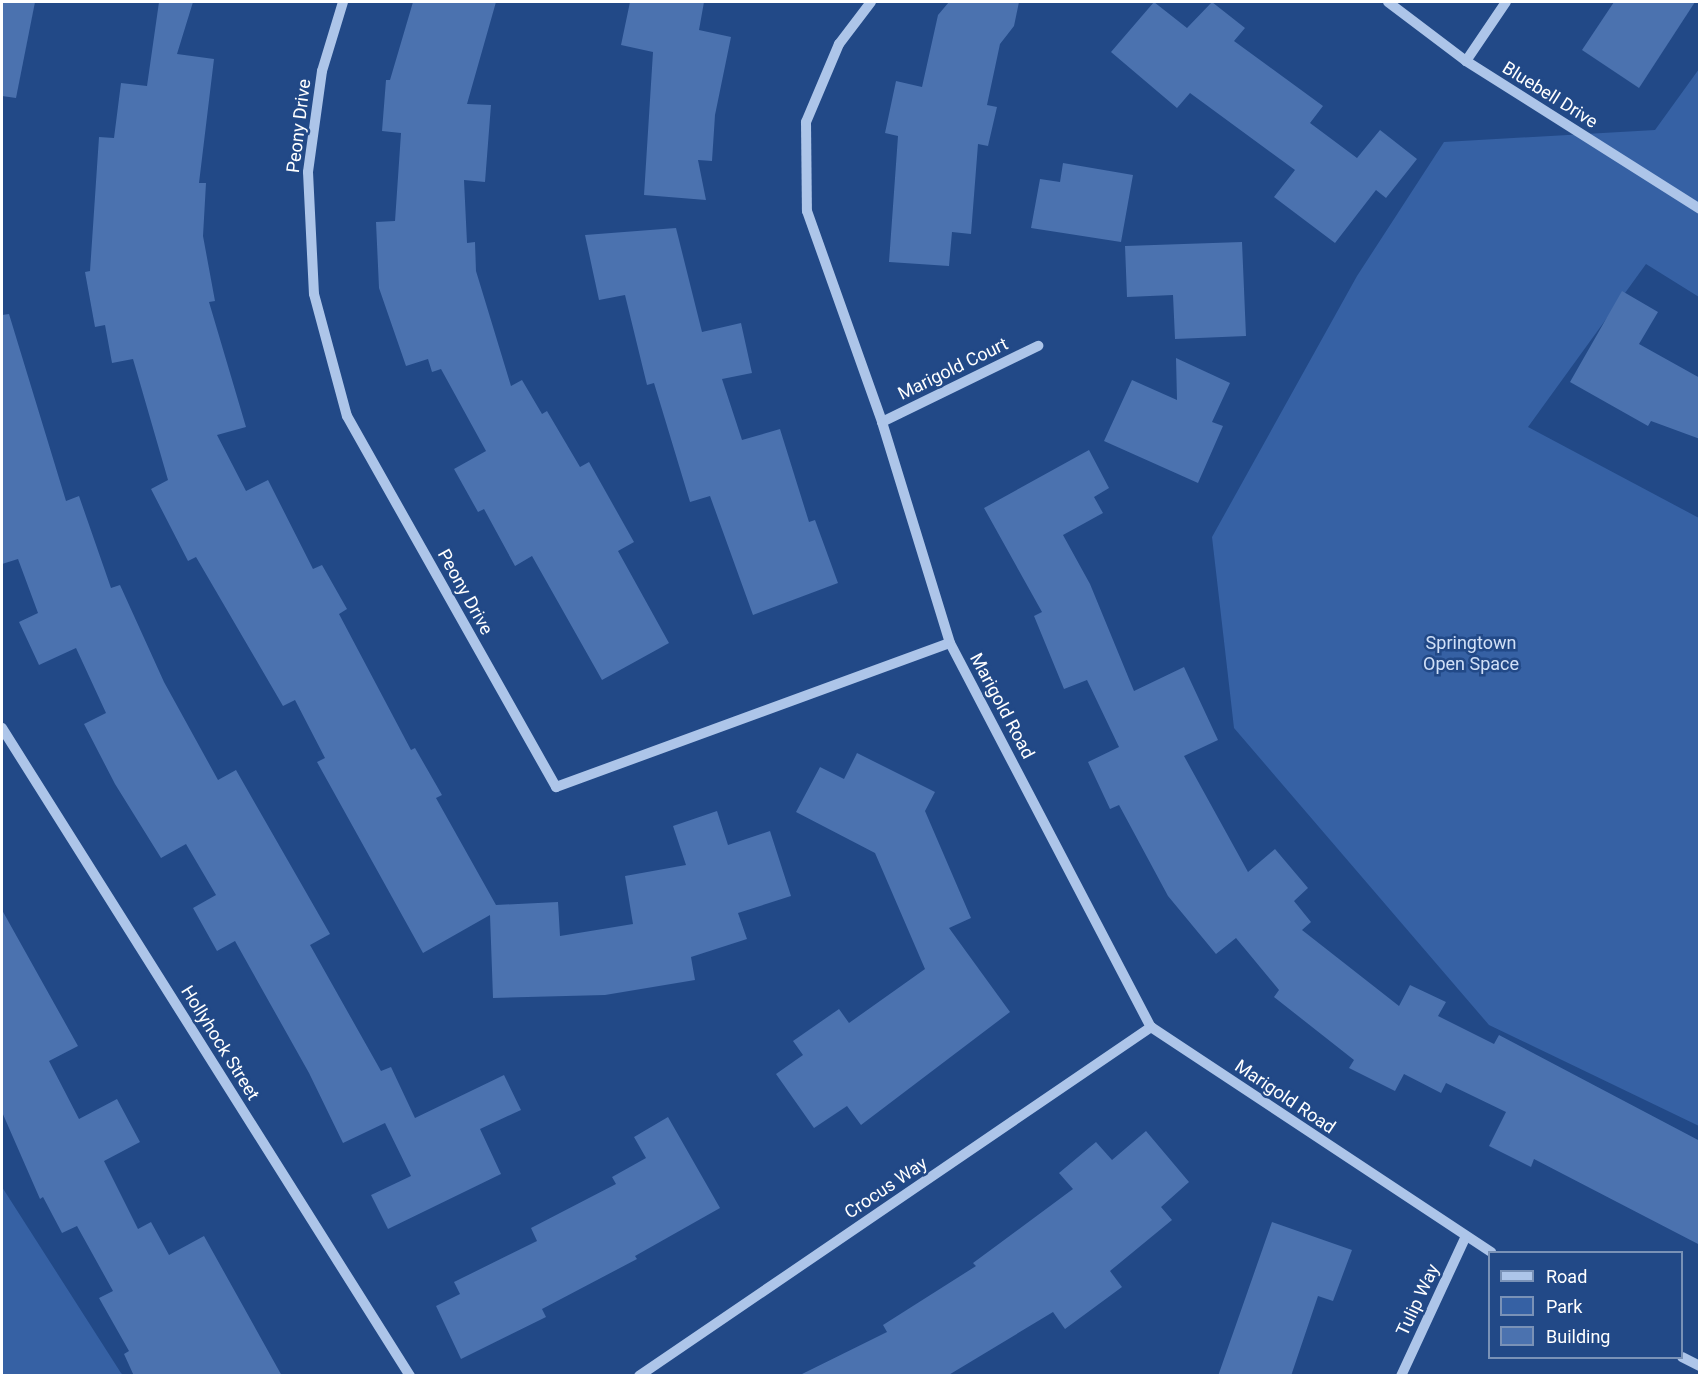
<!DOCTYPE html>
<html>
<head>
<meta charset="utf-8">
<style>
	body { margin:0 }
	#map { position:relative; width:1701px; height:1377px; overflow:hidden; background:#224987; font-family:Roboto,sans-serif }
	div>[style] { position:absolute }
	.green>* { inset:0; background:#3661a4 }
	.building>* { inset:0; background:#4b72af }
	.minor>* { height:10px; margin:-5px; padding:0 5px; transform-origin:5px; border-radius:5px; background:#adc5e9 }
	span { translate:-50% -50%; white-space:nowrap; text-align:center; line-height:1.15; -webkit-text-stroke:5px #224987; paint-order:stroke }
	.street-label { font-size:18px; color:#fff }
	.park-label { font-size:18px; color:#d1e0f7 }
	.frame { position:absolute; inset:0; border:3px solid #fff; pointer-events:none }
	.legend { position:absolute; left:1488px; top:1251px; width:195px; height:108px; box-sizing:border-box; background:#224987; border:2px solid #7a92b7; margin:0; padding:8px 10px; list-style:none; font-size:18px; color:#fff }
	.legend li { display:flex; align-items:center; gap:12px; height:30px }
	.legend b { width:30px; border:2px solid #7a92b7 }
</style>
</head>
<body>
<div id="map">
	<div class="green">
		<div style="clip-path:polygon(1699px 69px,1699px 297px,1646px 264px,1528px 427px,1699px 518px,1699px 1126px,1489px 1025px,1234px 728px,1212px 537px,1357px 276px,1444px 142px,1655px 130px)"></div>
		<div style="clip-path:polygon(2px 1187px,121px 1373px,123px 1375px,2px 1375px)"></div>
	</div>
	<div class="building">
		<div style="clip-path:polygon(2px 2px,35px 2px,16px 98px,2px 96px)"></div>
		<div style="clip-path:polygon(159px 2px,193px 2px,177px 54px,214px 59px,199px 183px,206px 183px,203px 236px,215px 301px,209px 302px,246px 427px,217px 435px,246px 491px,268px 480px,313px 569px,322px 565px,347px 609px,339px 614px,411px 750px,415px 748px,442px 795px,436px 798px,496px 905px,558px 902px,560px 936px,633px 924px,625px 876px,686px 865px,673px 826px,717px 811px,728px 845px,770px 831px,791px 896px,738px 913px,747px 939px,691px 957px,695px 980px,605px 995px,493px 998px,490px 915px,423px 953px,317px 762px,325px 758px,295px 700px,283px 706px,196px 557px,188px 561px,151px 489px,168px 480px,133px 359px,112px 363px,105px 325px,95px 327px,85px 272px,90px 271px,99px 137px,114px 138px,121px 83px,147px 86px)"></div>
		<div style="clip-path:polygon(413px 2px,496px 2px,467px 104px,491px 105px,485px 182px,464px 180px,467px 243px,475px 242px,476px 271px,511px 386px,522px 380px,542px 414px,547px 411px,580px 467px,589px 462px,634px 542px,618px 551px,669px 643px,602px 680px,532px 556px,515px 566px,484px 509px,478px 512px,454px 469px,486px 451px,441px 369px,432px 372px,428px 359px,406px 366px,379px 288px,376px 222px,395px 221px,401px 133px,382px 131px,386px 80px,390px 80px)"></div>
		<div style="clip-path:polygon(630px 2px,704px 2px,699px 30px,731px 37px,715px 115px,712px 161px,698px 160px,706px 200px,644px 195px,653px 52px,621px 45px)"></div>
		<div style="clip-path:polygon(949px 2px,1019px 2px,1014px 26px,1000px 44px,987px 105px,997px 107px,988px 146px,978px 144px,971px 234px,952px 232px,949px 266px,889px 262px,898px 136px,885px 133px,896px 81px,922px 87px,938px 15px)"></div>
		<div style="clip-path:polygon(1154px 2px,1187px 28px,1212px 2px,1245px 28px,1234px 41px,1323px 106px,1310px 123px,1357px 158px,1380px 130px,1417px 159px,1386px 198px,1376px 190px,1335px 243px,1274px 197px,1295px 170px,1190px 93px,1177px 108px,1111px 52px)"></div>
		<div style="clip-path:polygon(1614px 2px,1695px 2px,1639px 88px,1582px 50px)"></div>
		<div style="clip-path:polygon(1063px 163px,1133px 175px,1121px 242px,1031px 228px,1040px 179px,1060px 182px)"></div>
		<div style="clip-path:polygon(676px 228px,702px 332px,741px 323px,752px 373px,722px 379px,742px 440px,780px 429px,809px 522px,815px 520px,838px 583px,753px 615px,710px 496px,690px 502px,654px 383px,647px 385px,625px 295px,599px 300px,585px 235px)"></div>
		<div style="clip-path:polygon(1242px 242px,1246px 336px,1175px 339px,1173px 295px,1127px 297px,1125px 246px)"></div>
		<div style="clip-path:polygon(1622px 291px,1658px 312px,1639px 344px,1700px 378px,1700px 439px,1651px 421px,1648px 426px,1570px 382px)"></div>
		<div style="clip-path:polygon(9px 314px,66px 501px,79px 496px,111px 588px,120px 585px,164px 682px,218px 780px,236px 770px,330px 934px,310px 945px,381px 1071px,391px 1067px,415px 1118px,504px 1075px,521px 1110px,480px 1129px,501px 1174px,388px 1229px,371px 1195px,411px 1176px,385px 1123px,343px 1143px,309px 1073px,235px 941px,217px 951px,193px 908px,216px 895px,186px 844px,161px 858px,115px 784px,84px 724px,106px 713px,76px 648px,39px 665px,19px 622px,38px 613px,18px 559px,2px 564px,2px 315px)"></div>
		<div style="clip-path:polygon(1176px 358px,1230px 383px,1212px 422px,1223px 426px,1198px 483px,1104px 441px,1132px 380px,1177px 400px)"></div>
		<div style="clip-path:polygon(1089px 450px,1109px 488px,1094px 497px,1103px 513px,1063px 535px,1090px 584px,1134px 691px,1184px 667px,1218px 740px,1184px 756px,1248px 872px,1275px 849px,1308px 888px,1294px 901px,1311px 922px,1302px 930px,1399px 1006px,1410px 985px,1446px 1002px,1438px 1016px,1494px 1044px,1499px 1035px,1700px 1141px,1700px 1245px,1534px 1159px,1531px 1167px,1489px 1146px,1506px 1112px,1446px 1083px,1441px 1093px,1404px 1074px,1395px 1091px,1349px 1068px,1354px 1060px,1274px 997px,1279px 990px,1236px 938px,1216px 954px,1168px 896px,1119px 805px,1110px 809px,1088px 762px,1119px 747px,1087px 680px,1064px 689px,1034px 616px,1042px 612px,984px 508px)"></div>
		<div style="clip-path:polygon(857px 753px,935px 792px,925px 811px,971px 918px,949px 928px,1010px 1012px,861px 1125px,847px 1106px,814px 1128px,776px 1074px,803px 1055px,793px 1041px,839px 1009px,849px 1023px,925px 969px,875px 853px,796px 812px,820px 767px,844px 779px)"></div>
		<div style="clip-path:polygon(2px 910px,78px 1046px,49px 1061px,79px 1119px,117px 1099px,140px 1142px,104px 1161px,138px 1229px,151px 1222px,169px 1255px,204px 1236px,282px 1376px,134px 1376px,124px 1354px,129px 1351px,99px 1298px,113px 1291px,77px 1226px,62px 1233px,43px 1197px,40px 1199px,2px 1112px)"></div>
		<div style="clip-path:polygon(668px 1117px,720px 1208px,635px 1256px,637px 1259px,542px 1309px,546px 1317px,461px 1359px,436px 1306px,460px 1294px,454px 1282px,537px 1241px,531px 1228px,616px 1184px,612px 1177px,646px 1158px,634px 1137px)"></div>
		<div style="clip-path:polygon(1146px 1131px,1189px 1182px,1161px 1207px,1172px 1220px,1110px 1271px,1122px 1287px,1065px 1329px,1053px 1312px,947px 1376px,798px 1376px,887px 1332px,883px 1325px,976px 1266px,973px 1263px,1073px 1189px,1059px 1173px,1096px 1142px,1112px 1160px)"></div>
		<div style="clip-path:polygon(1272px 1222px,1352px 1250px,1333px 1301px,1318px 1296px,1291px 1376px,1218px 1376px)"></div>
	</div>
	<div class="minor">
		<div style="left:343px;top:2px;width:72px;rotate:106.9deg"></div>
		<div style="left:322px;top:71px;width:102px;rotate:97.9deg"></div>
		<div style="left:308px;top:172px;width:122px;rotate:87.2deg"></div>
		<div style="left:314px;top:294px;width:126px;rotate:74.9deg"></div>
		<div style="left:347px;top:416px;width:426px;rotate:60.6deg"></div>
		<div style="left:556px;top:787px;width:419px;rotate:-20.1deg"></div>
		<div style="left:871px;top:2px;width:53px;rotate:127.3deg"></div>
		<div style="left:839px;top:44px;width:85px;rotate:112.9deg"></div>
		<div style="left:806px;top:122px;width:89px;rotate:89.4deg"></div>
		<div style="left:807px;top:211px;width:224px;rotate:70.4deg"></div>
		<div style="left:882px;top:422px;width:231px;rotate:72.9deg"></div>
		<div style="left:950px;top:643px;width:433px;rotate:62.4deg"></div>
		<div style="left:1151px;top:1027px;width:408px;rotate:33.5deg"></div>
		<div style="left:1388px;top:2px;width:98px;rotate:37.1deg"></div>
		<div style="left:1466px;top:61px;width:277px;rotate:32.3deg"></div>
		<div style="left:1466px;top:61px;width:71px;rotate:-55.9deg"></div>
		<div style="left:882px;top:422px;width:174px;rotate:-26deg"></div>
		<div style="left:2px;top:728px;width:766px;rotate:57.8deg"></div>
		<div style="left:1682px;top:1357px;width:20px;rotate:27deg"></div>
		<div style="left:639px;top:1376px;width:620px;rotate:-34.28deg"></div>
		<div style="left:1401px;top:1376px;width:152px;rotate:-65.1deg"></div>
	</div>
	<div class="street-label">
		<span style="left:1550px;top:95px;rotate:32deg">Bluebell Drive</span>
		<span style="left:299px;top:126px;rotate:-83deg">Peony Drive</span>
		<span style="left:953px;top:369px;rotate:-26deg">Marigold Court</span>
		<span style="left:465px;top:592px;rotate:61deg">Peony Drive</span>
		<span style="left:1002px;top:706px;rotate:62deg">Marigold Road</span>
		<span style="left:220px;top:1043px;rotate:58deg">Hollyhock Street</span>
		<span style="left:1285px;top:1097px;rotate:34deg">Marigold Road</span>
		<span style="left:886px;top:1188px;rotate:-34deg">Crocus Way</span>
		<span style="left:1418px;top:1300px;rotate:-65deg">Tulip Way</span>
	</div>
	<div class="park-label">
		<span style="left:1471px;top:654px">Springtown<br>Open Space</span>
	</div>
	<div class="frame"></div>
	<ul class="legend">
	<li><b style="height:8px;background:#adc5e9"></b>Road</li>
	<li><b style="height:16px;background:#3661a4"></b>Park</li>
	<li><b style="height:16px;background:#4b72af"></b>Building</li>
	</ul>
</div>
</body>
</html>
